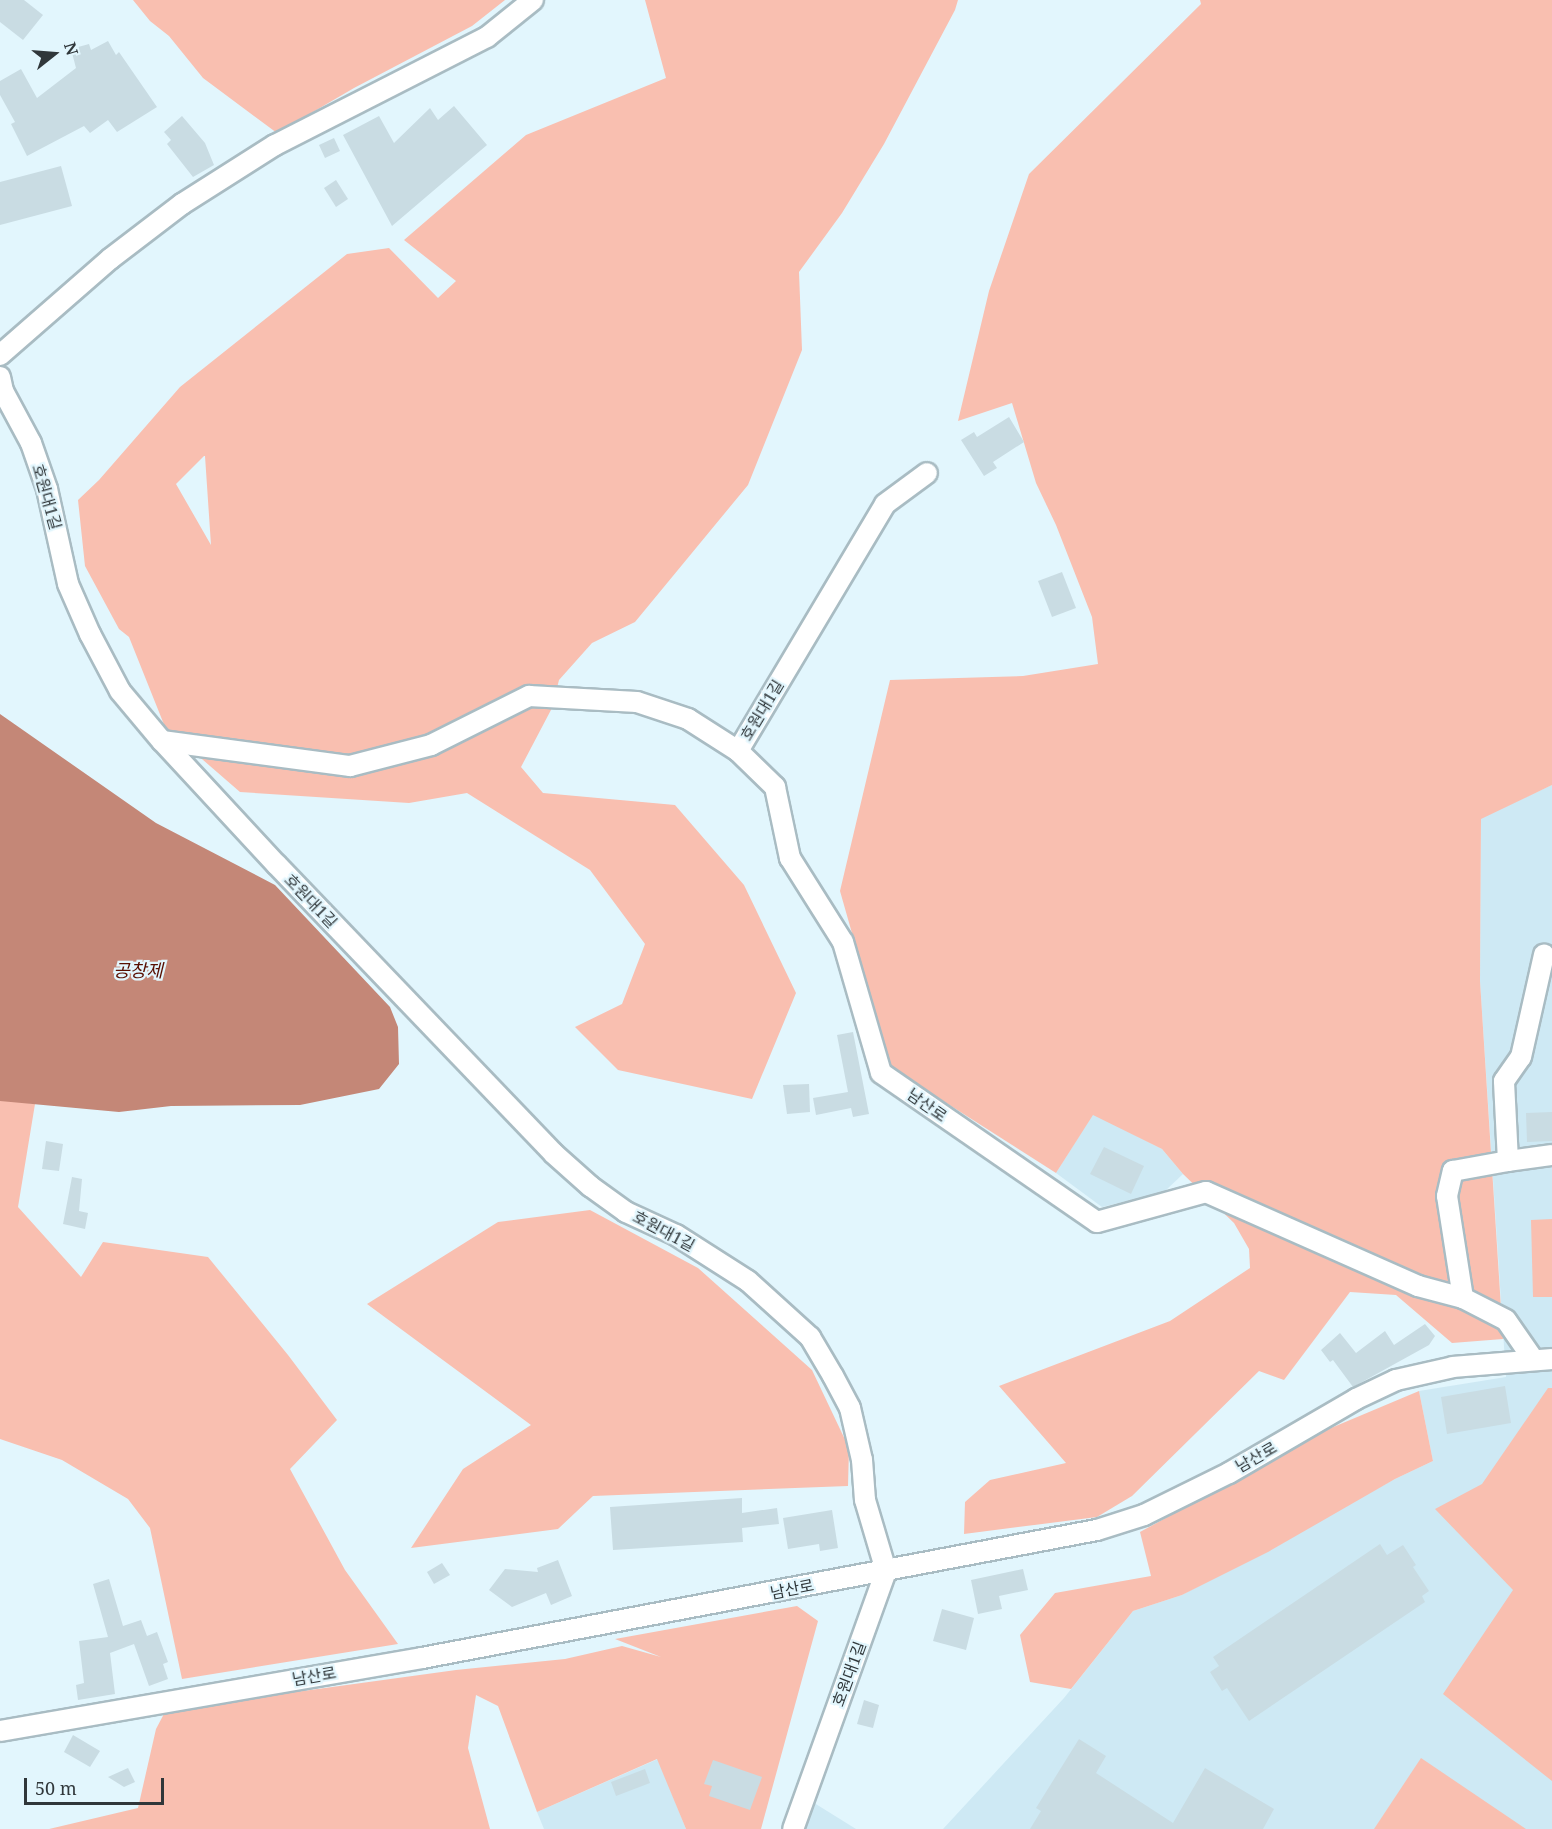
<!DOCTYPE html>
<html>
<head>
<meta charset="utf-8">
<style>
	body { margin:0 }
	#map { position:relative; width:1552px; height:1829px; overflow:hidden; background:#e2f6fd; font-family:"Noto Serif","Noto Sans KR",serif }
	div>[style] { position:absolute }
	.built>* { inset:0; background:#cee9f4 }
	.green>* { inset:0; background:#f9bfb0 }
	.water>* { inset:0; background:#c48777 }
	.building>* { inset:0; background:#c9dce3 }
	.roads { filter:drop-shadow(2px 0 #a9bcc3) drop-shadow(-2px 0 #a9bcc3) drop-shadow(0 2px #a9bcc3) drop-shadow(0 -2px #a9bcc3) }
	.minor>* { height:20px; margin:-10px; padding:0 10px; transform-origin:10px; border-radius:10px; background:#fff }
	span { translate:-50% -50%; white-space:nowrap; text-align:center; line-height:1.15; -webkit-text-stroke:4.5px #e2f6fd; paint-order:stroke }
	.street-label { font-size:16px; color:#30373a }
	.water-label { font-size:18px; color:#580e00; font-style:italic }
	.north { position:absolute; left:24px; top:24px; width:60px; height:60px; -webkit-text-stroke:4px #e2f6fd; paint-order:stroke; rotate:73deg; font-size:16px; font-weight:700; line-height:24px; text-align:center; color:#30373a }
	.north::after { content:''; display:block; margin:auto; width:21px; height:27px; background:#30373a; clip-path:polygon(50% 0,100% 100%,50% 72%,0 100%) }
	.scale { position:absolute; left:24px; top:1778px; width:140px; height:27px; box-sizing:border-box; border:3px solid #30373a; border-top:0; padding-left:8px; font-size:18px; line-height:21px; white-space:nowrap; color:#30373a; -webkit-text-stroke:4px #e2f6fd; paint-order:stroke }
</style>
</head>
<body>
<div id="map">
	<div class="built">
		<div style="clip-path:polygon(1552px 785px,1552px 1829px,943px 1829px,1064px 1698px,1133px 1611px,1182px 1595px,1395px 1479px,1433px 1461px,1419px 1391px,1506px 1377px,1480px 981px,1481px 818px)"></div>
		<div style="clip-path:polygon(1093px 1114px,1162px 1149px,1183px 1174px,1164px 1192px,1102px 1207px,1056px 1173px)"></div>
		<div style="clip-path:polygon(658px 1759px,686px 1829px,544px 1829px,537px 1812px)"></div>
		<div style="clip-path:polygon(811px 1801px,856px 1829px,802px 1829px)"></div>
	</div>
	<div class="green">
		<div style="clip-path:polygon(133px 0,505px 0,472px 26px,354px 88px,277px 133px,203px 78px,169px 36px,150px 21px)"></div>
		<div style="clip-path:polygon(evenodd,645px 0,958px 0,955px 10px,884px 144px,842px 213px,799px 272px,802px 350px,748px 485px,635px 622px,592px 643px,559px 680px,552px 708px,521px 767px,543px 793px,675px 805px,744px 885px,796px 993px,752px 1099px,618px 1070px,575px 1027px,622px 1004px,645px 944px,590px 870px,467px 793px,409px 803px,240px 792px,165px 727px,129px 637px,119px 629px,85px 566px,78px 500px,99px 480px,180px 387px,347px 254px,389px 248px,438px 298px,456px 281px,404px 240px,526px 135px,666px 78px,645px 0,204px 456px,205px 456px,211px 545px,176px 484px,204px 456px)"></div>
		<div style="clip-path:polygon(1200px 0,1552px 0,1552px 785px,1481px 819px,1480px 981px,1503px 1339px,1452px 1343px,1396px 1295px,1350px 1292px,1284px 1380px,1259px 1371px,1132px 1496px,1097px 1517px,964px 1534px,965px 1502px,990px 1480px,1066px 1463px,999px 1386px,1170px 1321px,1250px 1268px,1249px 1249px,1234px 1223px,1183px 1174px,1162px 1149px,1093px 1115px,1056px 1173px,890px 1067px,840px 891px,890px 680px,1023px 676px,1098px 664px,1092px 617px,1056px 525px,1036px 483px,1012px 403px,958px 421px,989px 291px,1029px 174px,1201px 4px)"></div>
		<div style="clip-path:polygon(0 1099px,35px 1104px,18px 1207px,81px 1277px,103px 1242px,208px 1257px,288px 1355px,337px 1420px,290px 1469px,345px 1570px,398px 1644px,182px 1679px,150px 1528px,128px 1499px,62px 1460px,0 1439px)"></div>
		<div style="clip-path:polygon(590px 1210px,698px 1268px,812px 1370px,849px 1448px,848px 1486px,593px 1496px,558px 1529px,411px 1548px,463px 1469px,531px 1425px,367px 1304px,498px 1222px)"></div>
		<div style="clip-path:polygon(1552px 1219px,1552px 1297px,1533px 1297px,1531px 1220px)"></div>
		<div style="clip-path:polygon(1548px 1388px,1552px 1388px,1552px 1781px,1443px 1694px,1513px 1590px,1435px 1509px,1482px 1484px)"></div>
		<div style="clip-path:polygon(1419px 1391px,1433px 1461px,1395px 1479px,1268px 1552px,1182px 1595px,1133px 1611px,1071px 1689px,1030px 1682px,1020px 1635px,1055px 1593px,1151px 1576px,1140px 1532px,1331px 1428px)"></div>
		<div style="clip-path:polygon(797px 1606px,818px 1621px,761px 1829px,686px 1829px,657px 1759px,537px 1812px,498px 1706px,476px 1695px,468px 1748px,490px 1829px,49px 1829px,138px 1808px,156px 1729px,166px 1710px,456px 1670px,565px 1659px,622px 1646px,661px 1657px,615px 1639px)"></div>
		<div style="clip-path:polygon(1421px 1758px,1526px 1829px,1374px 1829px)"></div>
	</div>
	<div class="water">
		<div style="clip-path:polygon(0 714px,156px 823px,275px 885px,390px 1007px,398px 1027px,399px 1064px,379px 1089px,300px 1105px,171px 1106px,119px 1112px,0 1101px)"></div>
	</div>
	<div class="building">
		<div style="clip-path:polygon(0 0,24px 0,43px 15px,23px 40px,0 22px)"></div>
		<div style="clip-path:polygon(108px 41px,116px 55px,119px 52px,157px 107px,117px 132px,108px 120px,90px 133px,84px 126px,27px 156px,11px 124px,15px 122px,0 95px,0 81px,21px 69px,37px 98px,76px 68px,71px 49px,89px 44px,91px 50px)"></div>
		<div style="clip-path:polygon(454px 106px,487px 145px,392px 226px,343px 135px,379px 116px,394px 143px,430px 108px,438px 120px)"></div>
		<div style="clip-path:polygon(182px 116px,205px 143px,214px 165px,193px 177px,167px 144px,171px 140px,164px 132px)"></div>
		<div style="clip-path:polygon(334px 138px,340px 151px,325px 158px,319px 145px)"></div>
		<div style="clip-path:polygon(61px 166px,72px 206px,0 225px,0 182px)"></div>
		<div style="clip-path:polygon(336px 180px,348px 199px,336px 207px,324px 188px)"></div>
		<div style="clip-path:polygon(1009px 417px,1024px 442px,993px 462px,997px 468px,984px 476px,961px 440px,974px 432px,977px 437px)"></div>
		<div style="clip-path:polygon(1062px 572px,1076px 608px,1052px 617px,1038px 581px)"></div>
		<div style="clip-path:polygon(853px 1032px,869px 1114px,853px 1117px,851px 1108px,816px 1115px,813px 1098px,848px 1092px,837px 1035px)"></div>
		<div style="clip-path:polygon(809px 1084px,810px 1112px,787px 1114px,783px 1085px)"></div>
		<div style="clip-path:polygon(1552px 1112px,1552px 1141px,1527px 1142px,1526px 1113px)"></div>
		<div style="clip-path:polygon(46px 1141px,63px 1144px,59px 1171px,42px 1169px)"></div>
		<div style="clip-path:polygon(1104px 1147px,1144px 1166px,1131px 1194px,1090px 1174px)"></div>
		<div style="clip-path:polygon(72px 1177px,82px 1179px,79px 1211px,88px 1213px,85px 1229px,63px 1224px)"></div>
		<div style="clip-path:polygon(1425px 1324px,1435px 1336px,1429px 1345px,1353px 1387px,1333px 1360px,1330px 1362px,1321px 1350px,1340px 1333px,1356px 1353px,1385px 1331px,1394px 1345px)"></div>
		<div style="clip-path:polygon(1505px 1386px,1511px 1423px,1447px 1434px,1441px 1397px)"></div>
		<div style="clip-path:polygon(742px 1498px,742px 1513px,777px 1508px,779px 1524px,742px 1528px,743px 1542px,613px 1550px,610px 1507px)"></div>
		<div style="clip-path:polygon(832px 1510px,838px 1548px,820px 1551px,819px 1544px,788px 1549px,783px 1518px)"></div>
		<div style="clip-path:polygon(1380px 1544px,1387px 1555px,1403px 1545px,1416px 1565px,1413px 1567px,1429px 1591px,1422px 1596px,1425px 1602px,1249px 1721px,1227px 1688px,1222px 1691px,1210px 1672px,1219px 1666px,1213px 1657px)"></div>
		<div style="clip-path:polygon(558px 1560px,572px 1596px,551px 1605px,546px 1593px,512px 1607px,489px 1590px,505px 1569px,538px 1572px,537px 1568px)"></div>
		<div style="clip-path:polygon(442px 1563px,450px 1575px,434px 1584px,427px 1572px)"></div>
		<div style="clip-path:polygon(1023px 1569px,1028px 1590px,999px 1596px,1002px 1609px,978px 1614px,971px 1580px)"></div>
		<div style="clip-path:polygon(109px 1579px,123px 1626px,141px 1620px,147px 1636px,157px 1632px,168px 1662px,163px 1664px,168px 1679px,149px 1686px,134px 1644px,110px 1653px,115px 1694px,78px 1700px,76px 1685px,84px 1683px,79px 1641px,108px 1637px,93px 1584px)"></div>
		<div style="clip-path:polygon(942px 1609px,974px 1618px,966px 1650px,933px 1641px)"></div>
		<div style="clip-path:polygon(864px 1700px,879px 1705px,873px 1728px,857px 1724px)"></div>
		<div style="clip-path:polygon(73px 1735px,100px 1751px,90px 1767px,64px 1752px)"></div>
		<div style="clip-path:polygon(1079px 1739px,1106px 1756px,1096px 1773px,1173px 1823px,1205px 1768px,1274px 1809px,1263px 1829px,1030px 1829px,1041px 1811px,1036px 1808px)"></div>
		<div style="clip-path:polygon(713px 1760px,762px 1777px,750px 1810px,709px 1796px,712px 1786px,704px 1784px)"></div>
		<div style="clip-path:polygon(128px 1768px,135px 1782px,124px 1787px,108px 1777px)"></div>
		<div style="clip-path:polygon(645px 1769px,650px 1783px,616px 1796px,611px 1782px)"></div>
	</div>
	<div class="roads">
		<div class="minor">
			<div style="left:0;top:355px;width:146px;rotate:-41.1deg"></div>
			<div style="left:110px;top:259px;width:91px;rotate:-37.4deg"></div>
			<div style="left:182px;top:204px;width:110px;rotate:-32.4deg"></div>
			<div style="left:275px;top:145px;width:238px;rotate:-27deg"></div>
			<div style="left:487px;top:37px;width:59px;rotate:-38.8deg"></div>
			<div style="left:0;top:377px;width:14px;rotate:78deg"></div>
			<div style="left:3px;top:391px;width:59px;rotate:61.7deg"></div>
			<div style="left:31px;top:443px;width:49px;rotate:70.8deg"></div>
			<div style="left:47px;top:489px;width:97px;rotate:77.5deg"></div>
			<div style="left:68px;top:584px;width:55px;rotate:66.3deg"></div>
			<div style="left:90px;top:634px;width:64px;rotate:62.2deg"></div>
			<div style="left:120px;top:691px;width:65px;rotate:50deg"></div>
			<div style="left:162px;top:741px;width:169px;rotate:47.2deg"></div>
			<div style="left:277px;top:865px;width:399px;rotate:46.2deg"></div>
			<div style="left:553px;top:1153px;width:50px;rotate:41.7deg"></div>
			<div style="left:590px;top:1186px;width:44px;rotate:35.8deg"></div>
			<div style="left:626px;top:1212px;width:55px;rotate:24.7deg"></div>
			<div style="left:676px;top:1235px;width:85px;rotate:32.6deg"></div>
			<div style="left:748px;top:1281px;width:84px;rotate:42.1deg"></div>
			<div style="left:810px;top:1337px;width:45px;rotate:59.5deg"></div>
			<div style="left:833px;top:1376px;width:36px;rotate:62deg"></div>
			<div style="left:850px;top:1408px;width:53px;rotate:77deg"></div>
			<div style="left:862px;top:1460px;width:40px;rotate:85.7deg"></div>
			<div style="left:865px;top:1500px;width:74px;rotate:73.5deg"></div>
			<div style="left:886px;top:1571px;width:274px;rotate:109.8deg"></div>
			<div style="left:162px;top:741px;width:190px;rotate:7.6deg"></div>
			<div style="left:350px;top:766px;width:84px;rotate:-14.5deg"></div>
			<div style="left:431px;top:745px;width:110px;rotate:-26.6deg"></div>
			<div style="left:529px;top:696px;width:108px;rotate:3.2deg"></div>
			<div style="left:637px;top:702px;width:54px;rotate:18.4deg"></div>
			<div style="left:688px;top:719px;width:59px;rotate:32.6deg"></div>
			<div style="left:738px;top:751px;width:52px;rotate:44.2deg"></div>
			<div style="left:775px;top:787px;width:73px;rotate:78.1deg"></div>
			<div style="left:790px;top:858px;width:99px;rotate:57.8deg"></div>
			<div style="left:843px;top:942px;width:136px;rotate:73.8deg"></div>
			<div style="left:881px;top:1073px;width:262px;rotate:34.6deg"></div>
			<div style="left:1097px;top:1222px;width:113px;rotate:-15.4deg"></div>
			<div style="left:1206px;top:1192px;width:232px;rotate:23.9deg"></div>
			<div style="left:1418px;top:1286px;width:47px;rotate:14.9deg"></div>
			<div style="left:738px;top:751px;width:287px;rotate:-59.2deg"></div>
			<div style="left:885px;top:504px;width:52px;rotate:-36.4deg"></div>
			<div style="left:1508px;top:1161px;width:44px;rotate:-7.8deg"></div>
			<div style="left:1533px;top:1359px;width:47px;rotate:-124.7deg"></div>
			<div style="left:1506px;top:1320px;width:48px;rotate:-152.9deg"></div>
			<div style="left:1463px;top:1298px;width:103px;rotate:-98.9deg"></div>
			<div style="left:1447px;top:1196px;width:26px;rotate:-77deg"></div>
			<div style="left:1453px;top:1171px;width:56px;rotate:-10.3deg"></div>
			<div style="left:1508px;top:1161px;width:80px;rotate:-92.9deg"></div>
			<div style="left:1504px;top:1081px;width:29px;rotate:-55deg"></div>
			<div style="left:1521px;top:1057px;width:105px;rotate:-77.3deg"></div>
			<div style="left:0;top:1731px;width:428px;rotate:-9.8deg"></div>
			<div style="left:422px;top:1658px;width:687px;rotate:-10.74deg"></div>
			<div style="left:1097px;top:1530px;width:49px;rotate:-17.7deg"></div>
			<div style="left:1144px;top:1515px;width:95px;rotate:-26.3deg"></div>
			<div style="left:1229px;top:1473px;width:147px;rotate:-30.2deg"></div>
			<div style="left:1356px;top:1399px;width:44px;rotate:-25.4deg"></div>
			<div style="left:1396px;top:1380px;width:58px;rotate:-12.8deg"></div>
			<div style="left:1453px;top:1367px;width:99px;rotate:-4.6deg"></div>
		</div>
	</div>
	<div class="street-label">
		<span style="left:47px;top:497px;rotate:74deg">호원대1길</span>
		<span style="left:762px;top:710px;rotate:-59deg">호원대1길</span>
		<span style="left:311px;top:901px;rotate:46deg">호원대1길</span>
		<span style="left:927px;top:1105px;rotate:35deg">남산로</span>
		<span style="left:664px;top:1231px;rotate:28deg">호원대1길</span>
		<span style="left:1256px;top:1457px;rotate:-30deg">남산로</span>
		<span style="left:792px;top:1589px;rotate:-11deg">남산로</span>
		<span style="left:849px;top:1674px;rotate:-70deg">호원대1길</span>
		<span style="left:314px;top:1676px;rotate:-10deg">남산로</span>
	</div>
	<div class="water-label">
		<span style="left:138px;top:970px">공창제</span>
	</div>
	<div class="north">N</div>
	<div class="scale">50 m</div>
</div>
</body>
</html>
